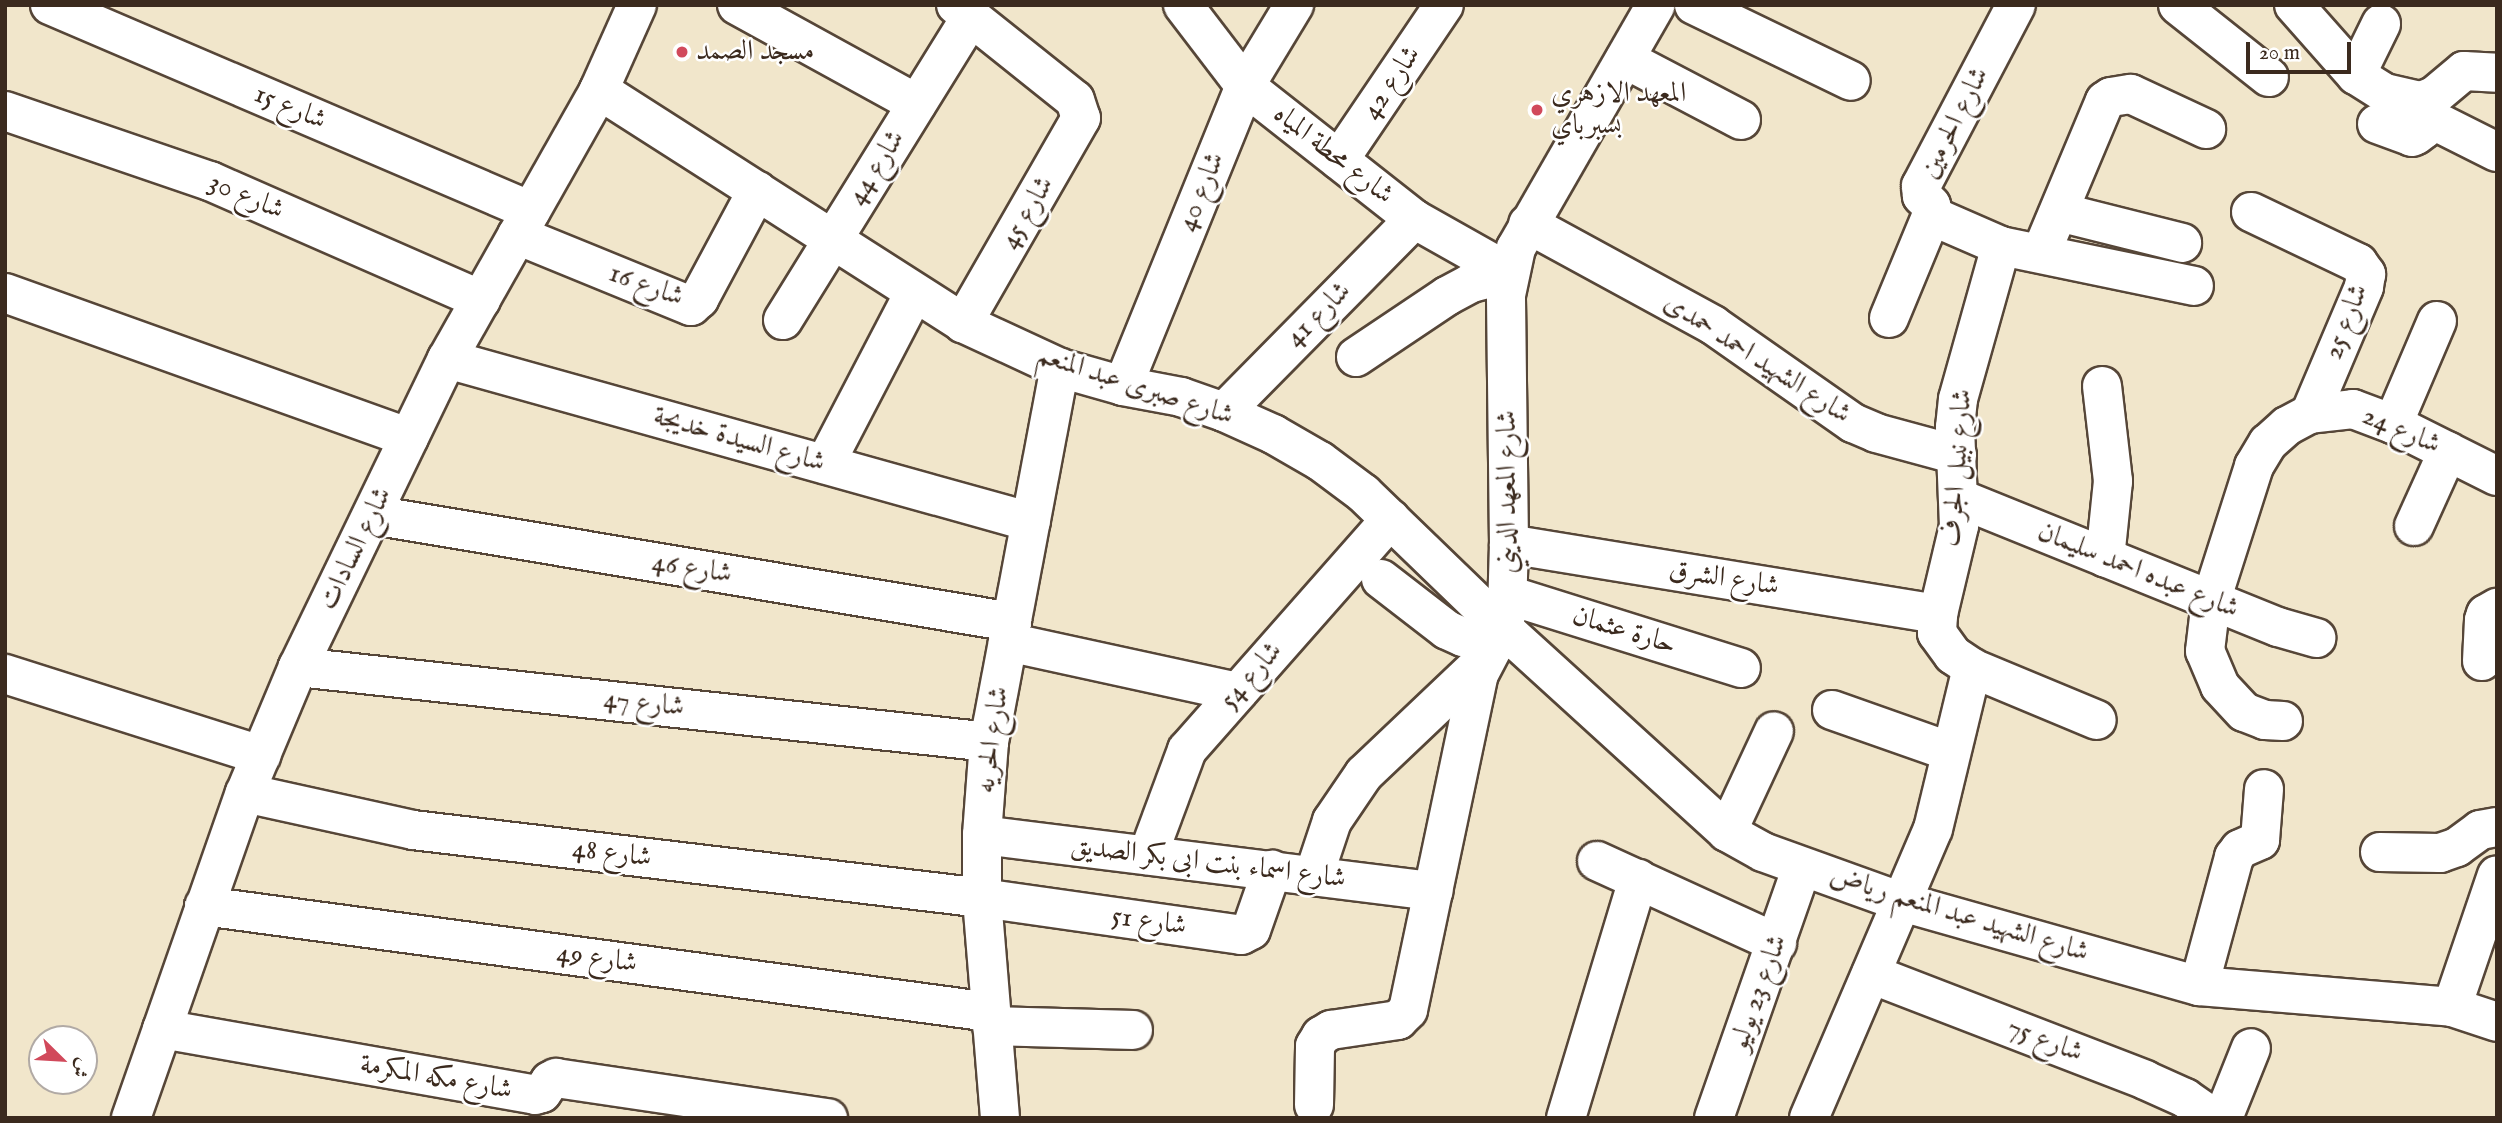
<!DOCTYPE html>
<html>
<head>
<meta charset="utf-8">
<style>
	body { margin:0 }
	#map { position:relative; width:2502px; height:1123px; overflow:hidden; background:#f1e6cb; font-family:"IM FELL English",Amiri,serif }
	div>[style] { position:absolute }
	.roads { filter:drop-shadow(2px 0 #564638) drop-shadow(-2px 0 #564638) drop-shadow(0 2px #564638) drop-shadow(0 -2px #564638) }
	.minor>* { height:38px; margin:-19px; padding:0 19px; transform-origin:19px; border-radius:19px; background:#fff }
	.dots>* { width:19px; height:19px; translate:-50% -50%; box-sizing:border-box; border:4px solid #fff; border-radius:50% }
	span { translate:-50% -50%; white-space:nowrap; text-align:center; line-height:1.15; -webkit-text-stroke:5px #fff; paint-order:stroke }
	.poi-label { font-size:28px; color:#3b2a1e }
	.left { translate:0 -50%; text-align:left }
	.street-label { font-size:28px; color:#3b2a1e }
	.frame { position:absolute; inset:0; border:7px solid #3b2a1e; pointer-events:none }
	.north { position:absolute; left:28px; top:1025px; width:70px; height:70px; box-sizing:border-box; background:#fff; border:2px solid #b1aaa5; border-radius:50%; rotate:114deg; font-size:19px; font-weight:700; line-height:28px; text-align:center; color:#3b2a1e }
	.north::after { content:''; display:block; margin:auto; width:24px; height:32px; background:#d1495b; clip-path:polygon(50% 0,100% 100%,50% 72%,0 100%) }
	.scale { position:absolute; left:2246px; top:42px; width:105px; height:32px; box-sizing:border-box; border:4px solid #3b2a1e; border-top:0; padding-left:9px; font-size:21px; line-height:24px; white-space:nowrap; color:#3b2a1e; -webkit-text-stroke:5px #fff; paint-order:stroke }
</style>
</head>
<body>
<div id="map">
	<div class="roads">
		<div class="minor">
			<div style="left:50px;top:5px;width:523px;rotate:23.18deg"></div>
			<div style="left:737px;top:5px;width:205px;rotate:28.8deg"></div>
			<div style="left:956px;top:5px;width:152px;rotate:38.6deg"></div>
			<div style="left:1075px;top:100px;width:19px;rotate:72deg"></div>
			<div style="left:1081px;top:118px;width:237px;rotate:119.9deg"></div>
			<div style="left:1183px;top:5px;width:102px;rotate:52.6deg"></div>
			<div style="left:1245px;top:86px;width:215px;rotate:38.2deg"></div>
			<div style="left:1414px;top:219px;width:110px;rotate:29.4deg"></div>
			<div style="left:1694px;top:5px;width:174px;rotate:25.8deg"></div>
			<div style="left:2178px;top:5px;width:116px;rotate:38.4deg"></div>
			<div style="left:2294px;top:5px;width:94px;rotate:48.5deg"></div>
			<div style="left:2356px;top:75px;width:34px;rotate:32deg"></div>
			<div style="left:2385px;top:93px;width:37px;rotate:13deg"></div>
			<div style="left:2421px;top:101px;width:14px;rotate:-21deg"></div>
			<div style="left:2434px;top:96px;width:39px;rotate:-40deg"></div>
			<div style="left:2464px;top:71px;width:33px;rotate:3deg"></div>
			<div style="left:1625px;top:59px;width:131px;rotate:27.7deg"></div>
			<div style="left:2356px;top:75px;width:57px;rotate:-63.9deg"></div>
			<div style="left:599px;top:90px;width:432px;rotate:32.6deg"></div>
			<div style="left:963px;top:323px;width:107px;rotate:24.9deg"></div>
			<div style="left:1060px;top:368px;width:66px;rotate:15.9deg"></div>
			<div style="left:1123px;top:386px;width:59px;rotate:10.7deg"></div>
			<div style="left:1181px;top:397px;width:46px;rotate:19.2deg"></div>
			<div style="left:1224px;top:412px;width:54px;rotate:24.2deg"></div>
			<div style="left:1273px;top:434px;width:54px;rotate:29.9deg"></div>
			<div style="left:1320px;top:461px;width:54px;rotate:36.7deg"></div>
			<div style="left:1363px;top:493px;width:194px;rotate:44deg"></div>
			<div style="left:1503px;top:628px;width:303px;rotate:42.3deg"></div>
			<div style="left:1727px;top:832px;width:41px;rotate:29.1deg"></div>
			<div style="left:1763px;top:852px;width:148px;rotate:19.8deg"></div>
			<div style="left:1902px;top:902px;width:309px;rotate:15.8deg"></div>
			<div style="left:2199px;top:986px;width:254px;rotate:4.7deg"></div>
			<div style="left:2452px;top:1007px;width:47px;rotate:18.4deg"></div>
			<div style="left:5px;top:111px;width:217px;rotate:18.9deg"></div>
			<div style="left:210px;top:181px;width:296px;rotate:23.7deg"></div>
			<div style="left:2427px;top:117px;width:78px;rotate:26.6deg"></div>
			<div style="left:2377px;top:124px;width:37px;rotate:20deg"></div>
			<div style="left:2412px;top:137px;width:4px;rotate:-27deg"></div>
			<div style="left:2416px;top:135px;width:10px;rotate:-37deg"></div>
			<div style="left:2424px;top:129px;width:12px;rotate:-76deg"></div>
			<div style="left:2427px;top:117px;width:17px;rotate:-111deg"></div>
			<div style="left:1339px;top:160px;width:187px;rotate:-55.9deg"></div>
			<div style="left:2059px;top:212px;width:127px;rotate:14.1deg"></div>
			<div style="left:2251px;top:212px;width:119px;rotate:25.5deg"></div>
			<div style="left:2358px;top:263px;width:14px;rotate:54deg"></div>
			<div style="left:2366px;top:274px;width:13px;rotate:99deg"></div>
			<div style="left:2364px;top:287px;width:138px;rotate:113deg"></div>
			<div style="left:1932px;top:216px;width:75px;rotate:23.5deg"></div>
			<div style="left:2001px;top:246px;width:197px;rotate:11.7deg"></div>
			<div style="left:1528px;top:224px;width:211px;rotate:28.6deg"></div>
			<div style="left:1713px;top:325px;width:171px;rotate:35deg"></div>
			<div style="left:1853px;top:423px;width:25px;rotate:23deg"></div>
			<div style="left:1876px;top:433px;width:84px;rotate:15.2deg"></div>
			<div style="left:517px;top:235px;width:188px;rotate:22.2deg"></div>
			<div style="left:691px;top:306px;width:11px;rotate:-41deg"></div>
			<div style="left:699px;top:299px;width:123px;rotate:-61.8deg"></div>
			<div style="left:2001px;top:246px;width:159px;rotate:105.7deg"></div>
			<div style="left:1958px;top:399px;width:28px;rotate:96deg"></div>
			<div style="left:1955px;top:427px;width:99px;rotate:87.7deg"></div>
			<div style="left:1959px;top:526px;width:90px;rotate:103.4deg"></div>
			<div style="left:1938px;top:614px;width:19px;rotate:93deg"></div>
			<div style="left:1937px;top:633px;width:27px;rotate:54deg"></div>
			<div style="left:1953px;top:655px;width:23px;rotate:34deg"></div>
			<div style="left:1972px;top:668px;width:135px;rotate:22.6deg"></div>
			<div style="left:2041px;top:253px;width:165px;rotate:-67.2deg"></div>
			<div style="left:2105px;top:101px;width:7px;rotate:-34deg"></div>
			<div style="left:2111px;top:97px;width:20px;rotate:-9deg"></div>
			<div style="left:2131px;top:94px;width:83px;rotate:25deg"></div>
			<div style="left:5px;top:293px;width:429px;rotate:19.7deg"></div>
			<div style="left:1889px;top:318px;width:115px;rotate:-67.5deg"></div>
			<div style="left:1933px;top:212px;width:7px;rotate:-106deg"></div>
			<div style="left:1931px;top:205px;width:13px;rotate:-135deg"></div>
			<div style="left:1922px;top:196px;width:10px;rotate:-96deg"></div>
			<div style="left:1921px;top:186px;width:204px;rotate:-62.3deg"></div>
			<div style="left:783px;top:320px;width:357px;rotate:-58.2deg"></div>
			<div style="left:1356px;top:357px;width:110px;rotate:-33.8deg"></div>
			<div style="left:1447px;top:296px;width:27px;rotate:-28deg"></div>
			<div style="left:1471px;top:283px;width:40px;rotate:-14.4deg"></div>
			<div style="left:447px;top:359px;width:606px;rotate:15.59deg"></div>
			<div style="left:1123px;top:386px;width:324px;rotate:-67.9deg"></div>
			<div style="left:1245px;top:86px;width:95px;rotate:-58.8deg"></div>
			<div style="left:2102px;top:386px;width:96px;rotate:83.4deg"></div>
			<div style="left:2113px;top:481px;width:77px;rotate:95.9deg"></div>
			<div style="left:1224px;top:412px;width:271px;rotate:-45.4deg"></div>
			<div style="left:2393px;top:424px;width:112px;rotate:-66.9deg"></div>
			<div style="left:825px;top:464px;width:193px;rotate:-62.5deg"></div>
			<div style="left:1961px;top:499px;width:342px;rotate:22deg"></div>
			<div style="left:2278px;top:627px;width:40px;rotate:16deg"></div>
			<div style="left:373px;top:515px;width:648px;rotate:9.51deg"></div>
			<div style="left:2414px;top:526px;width:82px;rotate:-65.6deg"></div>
			<div style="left:1509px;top:544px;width:435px;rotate:9.3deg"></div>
			<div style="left:1381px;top:579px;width:83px;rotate:37.7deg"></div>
			<div style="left:1447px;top:630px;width:17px;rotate:24deg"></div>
			<div style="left:1463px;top:637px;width:34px;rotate:12deg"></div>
			<div style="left:1508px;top:595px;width:244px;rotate:17.4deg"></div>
			<div style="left:1008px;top:642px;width:235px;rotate:12.3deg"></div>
			<div style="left:2482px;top:661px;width:41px;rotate:-87.2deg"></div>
			<div style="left:2484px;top:620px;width:6px;rotate:-72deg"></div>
			<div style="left:2486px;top:614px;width:13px;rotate:-29deg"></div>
			<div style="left:298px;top:667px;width:695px;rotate:6.19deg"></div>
			<div style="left:5px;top:674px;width:269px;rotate:17.6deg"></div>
			<div style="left:1832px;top:710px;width:126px;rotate:19.4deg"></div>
			<div style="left:2283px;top:721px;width:18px;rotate:-177deg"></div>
			<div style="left:2265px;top:720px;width:22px;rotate:-159deg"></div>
			<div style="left:2244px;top:712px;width:35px;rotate:-133deg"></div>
			<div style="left:2220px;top:686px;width:38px;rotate:-113deg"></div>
			<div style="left:2205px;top:651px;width:50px;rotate:-83.2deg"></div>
			<div style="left:2211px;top:601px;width:142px;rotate:-72.3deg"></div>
			<div style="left:2254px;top:466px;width:27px;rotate:-59deg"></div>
			<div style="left:2268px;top:443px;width:25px;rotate:-42deg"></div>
			<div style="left:2287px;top:426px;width:26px;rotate:-28deg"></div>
			<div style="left:2310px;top:414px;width:43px;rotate:-6.6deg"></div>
			<div style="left:2353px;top:409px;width:43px;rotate:20.6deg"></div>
			<div style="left:2393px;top:424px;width:116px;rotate:26.6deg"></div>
			<div style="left:245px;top:793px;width:172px;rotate:12.4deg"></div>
			<div style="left:413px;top:830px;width:573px;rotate:6.81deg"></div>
			<div style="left:982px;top:898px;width:262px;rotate:8.1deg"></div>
			<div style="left:1241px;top:935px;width:11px;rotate:-27deg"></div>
			<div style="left:1251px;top:930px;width:64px;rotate:-70.7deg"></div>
			<div style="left:1727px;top:832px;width:111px;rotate:-65deg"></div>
			<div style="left:982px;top:835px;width:455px;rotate:7.1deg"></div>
			<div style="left:2380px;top:852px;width:60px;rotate:1deg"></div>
			<div style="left:2440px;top:853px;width:18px;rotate:-19deg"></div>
			<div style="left:2457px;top:847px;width:29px;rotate:-36deg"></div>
			<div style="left:2480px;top:830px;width:17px;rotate:-10deg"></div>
			<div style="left:1148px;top:855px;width:112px;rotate:-69.6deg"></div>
			<div style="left:1187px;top:750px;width:308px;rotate:-48.6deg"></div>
			<div style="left:1597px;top:861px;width:198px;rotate:24.5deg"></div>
			<div style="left:1314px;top:875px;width:57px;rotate:-71.6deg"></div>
			<div style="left:1332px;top:821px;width:57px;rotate:-55.8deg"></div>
			<div style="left:1364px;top:774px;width:167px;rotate:-43.5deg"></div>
			<div style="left:204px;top:906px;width:793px;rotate:7.68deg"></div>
			<div style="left:1871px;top:974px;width:294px;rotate:21.1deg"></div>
			<div style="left:2145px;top:1080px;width:44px;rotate:24.2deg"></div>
			<div style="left:2185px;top:1098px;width:35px;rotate:35deg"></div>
			<div style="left:2199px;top:986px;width:134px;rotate:-74.8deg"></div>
			<div style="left:2234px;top:857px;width:10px;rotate:-53deg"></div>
			<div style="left:2240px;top:849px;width:22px;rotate:-24deg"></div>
			<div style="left:2260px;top:840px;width:51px;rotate:-85.5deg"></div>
			<div style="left:2452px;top:1007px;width:139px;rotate:-71.2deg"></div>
			<div style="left:992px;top:1026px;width:141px;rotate:1.6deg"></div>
			<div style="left:162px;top:1029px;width:379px;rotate:10deg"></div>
			<div style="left:535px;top:1095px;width:7px;rotate:-16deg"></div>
			<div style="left:542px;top:1093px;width:14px;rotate:-56deg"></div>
			<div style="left:550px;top:1081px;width:7px;rotate:-27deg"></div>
			<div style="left:556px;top:1078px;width:275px;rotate:8.4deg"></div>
			<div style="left:1314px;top:1105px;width:59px;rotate:-89deg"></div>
			<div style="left:1315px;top:1046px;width:12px;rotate:-59deg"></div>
			<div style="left:1321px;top:1036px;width:12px;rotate:-31deg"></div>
			<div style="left:1331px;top:1030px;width:68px;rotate:-8.5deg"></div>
			<div style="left:1398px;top:1020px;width:14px;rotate:-45deg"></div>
			<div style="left:1408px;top:1010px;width:343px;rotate:-78.1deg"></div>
			<div style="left:1479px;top:674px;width:52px;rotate:-62.4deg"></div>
			<div style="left:1503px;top:628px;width:17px;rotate:-77deg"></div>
			<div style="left:1507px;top:611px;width:67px;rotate:-88.3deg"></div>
			<div style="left:1509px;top:544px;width:249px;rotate:-90.7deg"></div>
			<div style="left:1506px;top:295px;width:48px;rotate:-78deg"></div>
			<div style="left:1516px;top:248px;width:280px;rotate:-60.1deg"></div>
			<div style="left:131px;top:1118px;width:344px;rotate:-70.7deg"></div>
			<div style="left:245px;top:793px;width:137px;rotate:-67.2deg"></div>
			<div style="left:298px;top:667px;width:342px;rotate:-64.2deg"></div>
			<div style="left:447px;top:359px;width:309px;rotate:-60.5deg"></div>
			<div style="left:599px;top:90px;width:93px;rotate:-65.9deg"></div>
			<div style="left:1000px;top:1118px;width:221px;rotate:-94.7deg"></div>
			<div style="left:982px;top:898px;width:63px;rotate:-90deg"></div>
			<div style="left:982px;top:835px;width:93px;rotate:-85.7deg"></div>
			<div style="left:989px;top:742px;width:381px;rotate:-79.3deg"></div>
			<div style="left:1566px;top:1118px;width:250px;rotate:-73.2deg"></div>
			<div style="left:1714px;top:1118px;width:266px;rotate:-70.7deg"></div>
			<div style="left:1809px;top:1118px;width:314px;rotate:-66.8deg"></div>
			<div style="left:1933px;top:829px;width:166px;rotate:-76.4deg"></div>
			<div style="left:2223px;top:1118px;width:75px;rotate:-68.2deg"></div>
		</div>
	</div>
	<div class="dots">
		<div style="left:682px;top:52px;background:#d1495b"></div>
		<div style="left:1537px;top:110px;background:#d1495b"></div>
	</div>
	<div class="poi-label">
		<span class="left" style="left:696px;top:52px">مسجد الصمد</span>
		<span class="left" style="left:1551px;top:110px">المعهد الازهري<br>بسبرباي</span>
	</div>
	<div class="street-label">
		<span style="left:1392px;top:83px;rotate:-56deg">شارع 42</span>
		<span style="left:290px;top:108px;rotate:23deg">شارع 15</span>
		<span style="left:1955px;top:123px;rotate:-63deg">شارع الحرمين</span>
		<span style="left:1333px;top:155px;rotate:38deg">شارع محطة المياه</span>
		<span style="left:877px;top:168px;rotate:-58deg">شارع 44</span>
		<span style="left:1202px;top:192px;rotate:-68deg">شارع 40</span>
		<span style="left:246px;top:197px;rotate:23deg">شارع 30</span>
		<span style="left:1028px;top:213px;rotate:-60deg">شارع 45</span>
		<span style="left:646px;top:286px;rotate:20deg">شارع 16</span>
		<span style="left:1319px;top:315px;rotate:-45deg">شارع 41</span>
		<span style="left:2347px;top:322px;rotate:-69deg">شارع 25</span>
		<span style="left:1757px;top:359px;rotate:33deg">شارع الشهيد احمد حمدى</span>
		<span style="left:1135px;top:386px;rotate:18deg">شارع صبرى عبد المنعم</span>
		<span style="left:2401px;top:431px;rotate:23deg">شارع 24</span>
		<span style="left:739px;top:440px;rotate:16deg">شارع السيدة خديجة</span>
		<span style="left:1958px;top:468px;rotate:-86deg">شارع نبيل الجرف</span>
		<span style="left:1508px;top:492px;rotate:-90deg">شارع المعهد الديني</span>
		<span style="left:356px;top:549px;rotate:-64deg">شارع السادات</span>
		<span style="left:692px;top:569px;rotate:9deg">شارع 46</span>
		<span style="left:2138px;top:571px;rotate:22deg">شارع عبده احمد سليمان</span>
		<span style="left:1724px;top:579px;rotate:9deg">شارع الشرق</span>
		<span style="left:1624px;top:631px;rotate:17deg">حارة عثمان</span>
		<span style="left:1252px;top:676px;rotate:-49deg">شارع 54</span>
		<span style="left:644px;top:704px;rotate:6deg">شارع 47</span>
		<span style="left:993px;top:740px;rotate:-82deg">شارع الحريه</span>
		<span style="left:612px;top:854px;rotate:7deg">شارع 48</span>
		<span style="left:1208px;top:863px;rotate:7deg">شارع اسماء بنت ابى بكر الصديق</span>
		<span style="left:1959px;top:915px;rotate:17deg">شارع الشهيد عبد المنعم رياض</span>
		<span style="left:1149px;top:922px;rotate:8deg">شارع 51</span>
		<span style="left:597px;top:959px;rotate:8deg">شارع 49</span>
		<span style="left:1759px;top:993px;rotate:-70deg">شارع 23 يوليو</span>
		<span style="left:2045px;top:1041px;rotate:21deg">شارع 75</span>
		<span style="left:436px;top:1078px;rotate:10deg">شارع مكه المكرمة</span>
	</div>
	<div class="frame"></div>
	<div class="north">ش</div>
	<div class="scale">20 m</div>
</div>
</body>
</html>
